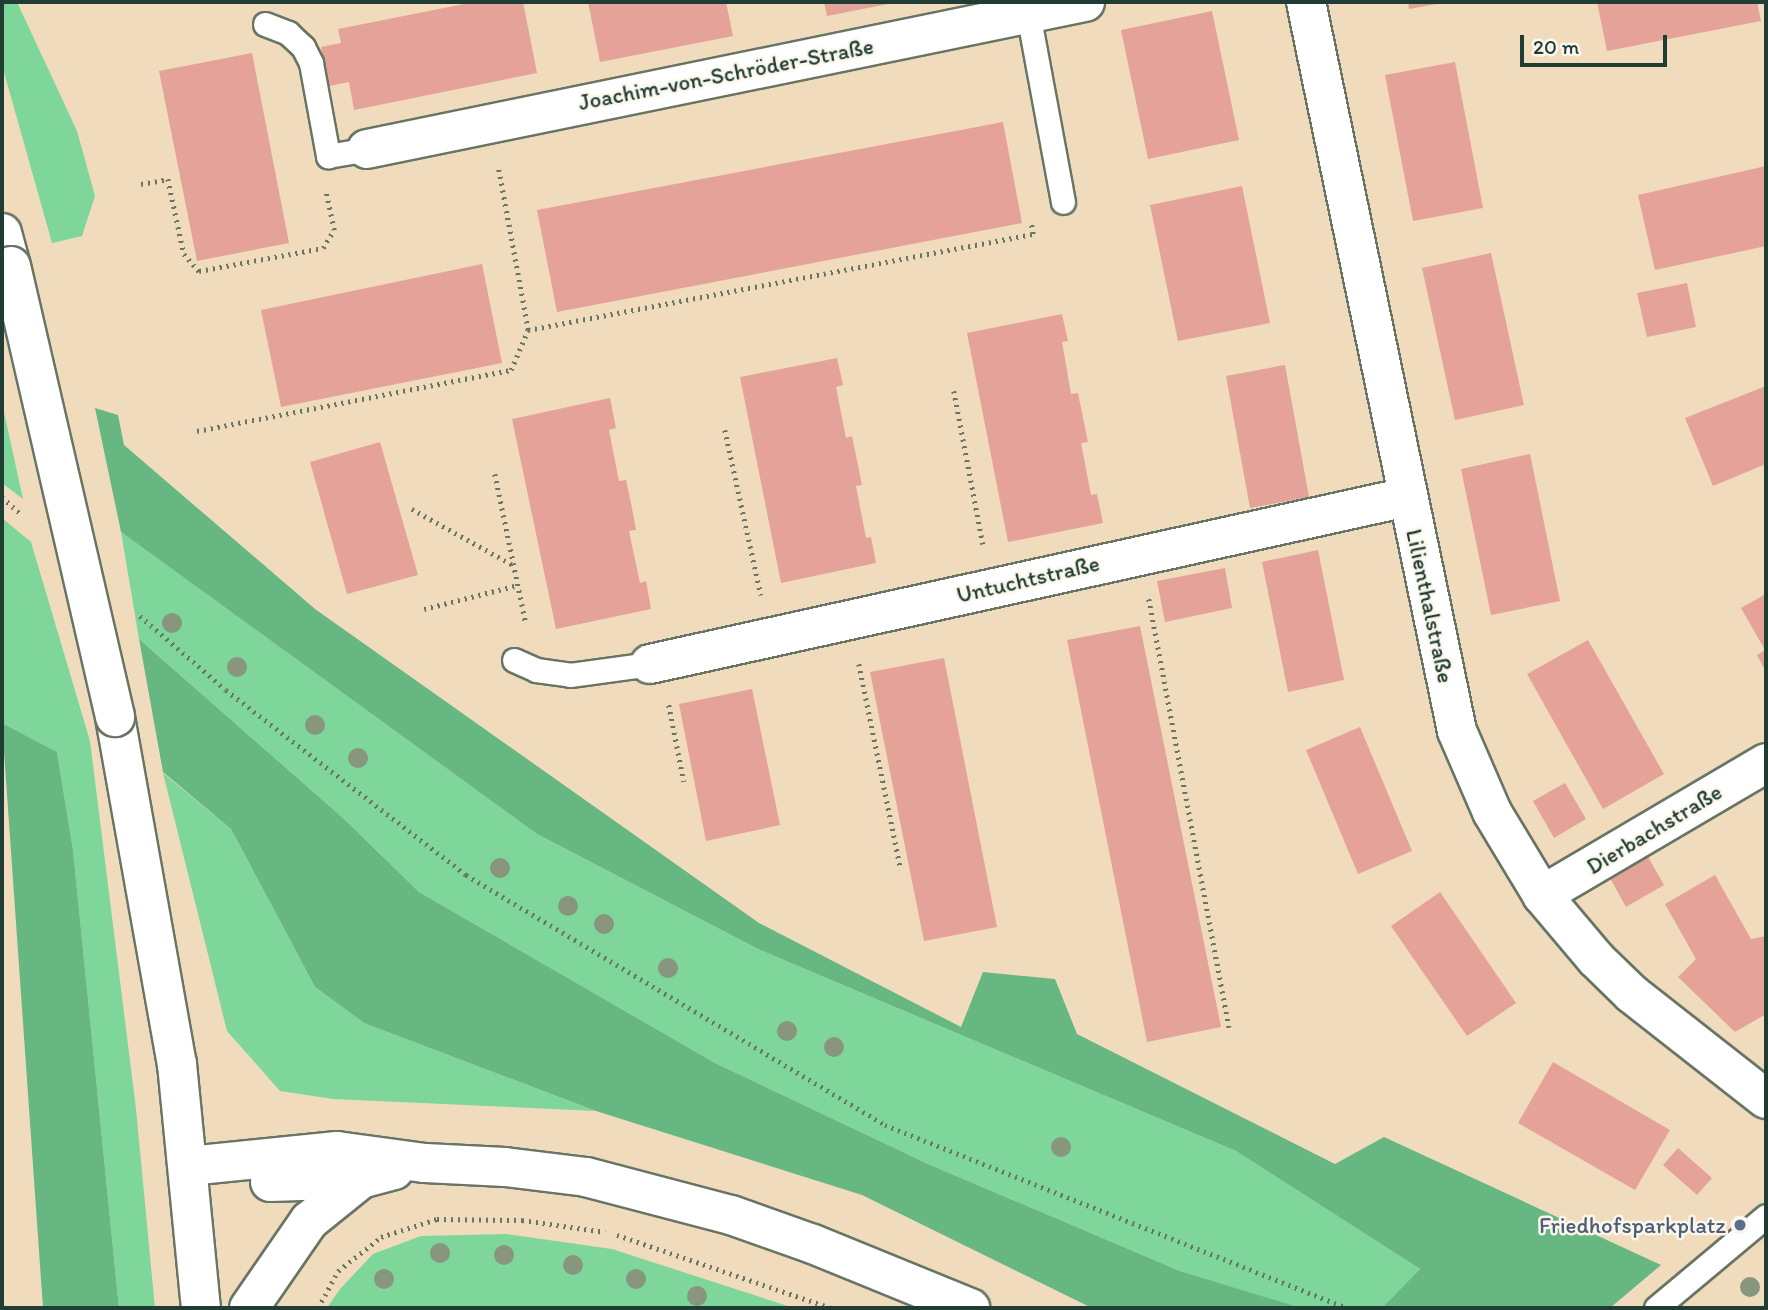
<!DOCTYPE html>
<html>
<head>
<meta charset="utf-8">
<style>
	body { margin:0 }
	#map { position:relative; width:1768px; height:1310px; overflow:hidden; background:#f0dcbc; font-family:Itim,sans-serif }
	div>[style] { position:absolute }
	.green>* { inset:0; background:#7fd69b }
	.forest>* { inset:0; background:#67b783 }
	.building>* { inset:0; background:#e5a298 }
	.path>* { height:4.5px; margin-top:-2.25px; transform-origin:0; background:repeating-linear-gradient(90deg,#687564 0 2px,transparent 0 7px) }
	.roads { filter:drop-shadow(2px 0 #687564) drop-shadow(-2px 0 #687564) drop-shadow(0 2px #687564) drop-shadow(0 -2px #687564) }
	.lane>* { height:23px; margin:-11.5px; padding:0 11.5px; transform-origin:11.5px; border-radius:11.5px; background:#fff }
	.street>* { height:38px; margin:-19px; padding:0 19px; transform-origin:19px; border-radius:19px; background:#fff }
	.secondary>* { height:38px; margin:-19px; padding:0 19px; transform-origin:19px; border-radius:19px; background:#fff }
	.bridges { filter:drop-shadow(2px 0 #687564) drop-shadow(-2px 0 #687564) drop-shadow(0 2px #687564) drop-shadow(0 -2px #687564) }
	.secondary-bridge>* { height:38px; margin:-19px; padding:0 19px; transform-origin:19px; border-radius:19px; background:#fff }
	.trees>* { width:20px; height:20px; margin:-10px; border-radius:50%; background:#88967d }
	.dots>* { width:19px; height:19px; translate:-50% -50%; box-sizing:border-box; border:4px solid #fbf7ec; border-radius:50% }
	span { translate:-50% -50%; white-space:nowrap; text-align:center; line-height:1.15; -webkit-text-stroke:5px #fbf7ec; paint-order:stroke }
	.street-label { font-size:23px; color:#1f3d34 }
	.service-label { font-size:23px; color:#4e5e75 }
	.right { translate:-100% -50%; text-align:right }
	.frame { position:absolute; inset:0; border:4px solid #1f3d34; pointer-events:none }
	.scale { position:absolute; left:1520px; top:35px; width:147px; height:32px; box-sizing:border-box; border:4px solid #1f3d34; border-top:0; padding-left:9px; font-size:21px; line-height:24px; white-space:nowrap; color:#1f3d34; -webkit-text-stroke:5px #fbf7ec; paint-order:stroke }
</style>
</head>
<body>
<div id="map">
	<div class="green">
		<div style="clip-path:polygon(2px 2px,17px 2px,77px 131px,95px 196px,82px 236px,52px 243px,2px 65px)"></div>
		<div style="clip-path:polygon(2px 403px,23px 499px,2px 483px)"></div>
		<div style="clip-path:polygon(2px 518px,31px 542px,90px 741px,136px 1109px,155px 1308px,119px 1308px,73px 850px,57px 752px,2px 723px)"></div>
		<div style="clip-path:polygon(121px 532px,537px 834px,760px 950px,1236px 1151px,1420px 1269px,1382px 1308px,1292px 1306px,1180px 1271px,928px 1164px,715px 1063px,419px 892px,343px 818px,139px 639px)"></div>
		<div style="clip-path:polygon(163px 773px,231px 829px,315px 987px,364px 1023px,596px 1111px,333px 1099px,280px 1091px,227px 1031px)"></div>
		<div style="clip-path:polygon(506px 1234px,612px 1249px,794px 1308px,327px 1308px,340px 1289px,373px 1254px,421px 1236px)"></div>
	</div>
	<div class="forest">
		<div style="clip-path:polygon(95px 408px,118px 415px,124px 445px,315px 609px,759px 923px,961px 1027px,983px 972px,1055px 979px,1077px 1034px,1335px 1164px,1384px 1137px,1661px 1265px,1610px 1308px,1382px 1308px,1420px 1269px,1236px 1151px,760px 950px,537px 834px,121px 532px)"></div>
		<div style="clip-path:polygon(139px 639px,343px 818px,419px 892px,715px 1063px,928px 1164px,1180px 1271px,1301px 1308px,1092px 1308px,862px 1195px,596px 1111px,364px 1023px,315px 987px,231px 829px,163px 772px)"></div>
		<div style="clip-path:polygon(2px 723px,57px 752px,73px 850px,119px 1308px,43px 1308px)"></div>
	</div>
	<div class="building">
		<div style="clip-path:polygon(474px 2px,523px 2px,537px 73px,354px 110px,349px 82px,329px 86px,321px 47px,341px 43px,338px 29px)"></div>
		<div style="clip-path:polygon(588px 2px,726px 2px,733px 36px,600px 62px)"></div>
		<div style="clip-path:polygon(824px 2px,893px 2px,893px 3px,827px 16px)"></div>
		<div style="clip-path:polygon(1408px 2px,1442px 2px,1442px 3px,1409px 9px)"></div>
		<div style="clip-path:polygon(1597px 2px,1757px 2px,1761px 21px,1607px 51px)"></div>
		<div style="clip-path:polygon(1212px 11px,1239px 140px,1148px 159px,1121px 30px)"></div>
		<div style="clip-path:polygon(252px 53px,289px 243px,197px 261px,159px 71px)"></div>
		<div style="clip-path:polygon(1455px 62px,1483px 208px,1413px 221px,1385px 75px)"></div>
		<div style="clip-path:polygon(1003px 122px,1022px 223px,557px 312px,537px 210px)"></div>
		<div style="clip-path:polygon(1766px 166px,1766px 246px,1655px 270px,1638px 195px)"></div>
		<div style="clip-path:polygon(1242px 186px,1270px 323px,1178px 341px,1150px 205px)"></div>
		<div style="clip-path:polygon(1491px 253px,1524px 405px,1455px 420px,1422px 268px)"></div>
		<div style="clip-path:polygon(482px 264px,502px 363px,281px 407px,261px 310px)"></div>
		<div style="clip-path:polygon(1687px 283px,1696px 327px,1647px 337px,1637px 293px)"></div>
		<div style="clip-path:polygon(1062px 314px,1068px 341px,1062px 342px,1071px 394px,1078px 393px,1088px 442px,1081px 443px,1091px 495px,1097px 494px,1103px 523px,1008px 542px,967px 333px)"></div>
		<div style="clip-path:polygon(837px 358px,843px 385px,836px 387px,846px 438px,852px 436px,862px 485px,856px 486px,866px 538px,871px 537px,876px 563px,781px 583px,740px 377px)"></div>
		<div style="clip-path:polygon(1285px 365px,1309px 497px,1250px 508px,1226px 376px)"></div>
		<div style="clip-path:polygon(1766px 386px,1766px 464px,1713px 486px,1685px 418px)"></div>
		<div style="clip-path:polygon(610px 398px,616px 428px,609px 430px,619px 481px,626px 480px,631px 503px,636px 530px,629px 531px,640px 583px,646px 581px,651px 609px,556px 629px,512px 419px)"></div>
		<div style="clip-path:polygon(380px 442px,418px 575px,347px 594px,310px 462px)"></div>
		<div style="clip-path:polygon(1530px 454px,1560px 601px,1491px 615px,1461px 469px)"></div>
		<div style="clip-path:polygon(1318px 550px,1344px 680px,1288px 692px,1262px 562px)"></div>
		<div style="clip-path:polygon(1225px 568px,1232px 608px,1165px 622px,1157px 581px)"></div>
		<div style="clip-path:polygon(1766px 594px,1766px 672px,1757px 655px,1765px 650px,1741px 608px)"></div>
		<div style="clip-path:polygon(1140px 626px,1221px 1027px,1147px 1042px,1067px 640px)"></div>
		<div style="clip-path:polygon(1588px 640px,1664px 774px,1603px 809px,1527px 674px)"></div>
		<div style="clip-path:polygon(944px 658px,997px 927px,924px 941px,870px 672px)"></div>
		<div style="clip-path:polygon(752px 689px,780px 825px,706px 841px,679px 704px)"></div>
		<div style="clip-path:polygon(1360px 727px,1412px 851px,1358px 874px,1306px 750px)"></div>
		<div style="clip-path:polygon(1565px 783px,1586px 819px,1554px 838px,1533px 801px)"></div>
		<div style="clip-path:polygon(1647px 855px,1664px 885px,1626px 907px,1609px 876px)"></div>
		<div style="clip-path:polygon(1715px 875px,1751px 939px,1766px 936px,1766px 1014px,1735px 1032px,1678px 977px,1696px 959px,1665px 904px)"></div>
		<div style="clip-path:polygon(1440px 892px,1516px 1003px,1467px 1036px,1391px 926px)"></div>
		<div style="clip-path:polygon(1553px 1062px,1670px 1130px,1635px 1190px,1518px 1123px)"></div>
		<div style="clip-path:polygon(1678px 1148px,1712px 1178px,1697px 1195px,1663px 1165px)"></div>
	</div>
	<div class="path">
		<div style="left:141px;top:184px;width:27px;rotate:-10deg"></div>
		<div style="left:168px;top:179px;width:77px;rotate:78deg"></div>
		<div style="left:184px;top:254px;width:23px;rotate:49deg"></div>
		<div style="left:199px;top:271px;width:126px;rotate:-10.5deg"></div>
		<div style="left:323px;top:248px;width:21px;rotate:-59deg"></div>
		<div style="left:334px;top:230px;width:38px;rotate:-102deg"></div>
		<div style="left:528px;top:330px;width:514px;rotate:-10.76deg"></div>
		<div style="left:1033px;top:234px;width:11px;rotate:-100deg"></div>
		<div style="left:954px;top:391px;width:156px;rotate:79.3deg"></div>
		<div style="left:725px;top:430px;width:169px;rotate:77.7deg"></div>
		<div style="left:197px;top:431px;width:320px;rotate:-11deg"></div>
		<div style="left:511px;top:370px;width:43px;rotate:-67deg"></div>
		<div style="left:528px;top:330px;width:166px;rotate:-100.4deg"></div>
		<div style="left:495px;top:474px;width:153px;rotate:78.3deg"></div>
		<div style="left:2px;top:497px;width:27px;rotate:42deg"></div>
		<div style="left:412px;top:509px;width:115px;rotate:29deg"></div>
		<div style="left:1149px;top:599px;width:436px;rotate:79.4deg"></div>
		<div style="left:424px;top:609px;width:97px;rotate:-14.3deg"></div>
		<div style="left:140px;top:616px;width:113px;rotate:40.7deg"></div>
		<div style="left:226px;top:690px;width:303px;rotate:37.6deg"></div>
		<div style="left:466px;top:875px;width:488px;rotate:30.8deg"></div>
		<div style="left:885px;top:1125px;width:498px;rotate:21.6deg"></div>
		<div style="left:859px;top:664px;width:210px;rotate:78.5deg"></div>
		<div style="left:669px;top:705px;width:78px;rotate:79deg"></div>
		<div style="left:617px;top:1235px;width:226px;rotate:18.8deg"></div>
		<div style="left:318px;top:1308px;width:42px;rotate:-61.6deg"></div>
		<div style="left:338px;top:1271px;width:55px;rotate:-38.3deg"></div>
		<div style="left:381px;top:1237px;width:59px;rotate:-17.8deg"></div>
		<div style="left:437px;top:1219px;width:85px;rotate:0.7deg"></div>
		<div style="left:522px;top:1220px;width:84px;rotate:8.2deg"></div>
	</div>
	<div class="roads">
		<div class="lane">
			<div style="left:1028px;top:13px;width:192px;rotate:79.5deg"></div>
			<div style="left:265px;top:24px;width:25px;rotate:21deg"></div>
			<div style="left:288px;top:33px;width:21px;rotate:43deg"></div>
			<div style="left:303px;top:47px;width:18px;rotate:63deg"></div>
			<div style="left:311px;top:63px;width:95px;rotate:79.6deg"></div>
			<div style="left:328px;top:156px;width:40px;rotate:-10deg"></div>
			<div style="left:514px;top:660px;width:24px;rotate:24deg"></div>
			<div style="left:536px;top:670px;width:34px;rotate:8deg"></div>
			<div style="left:570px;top:675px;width:81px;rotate:-7.8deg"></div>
			<div style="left:1656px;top:1308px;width:143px;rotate:-39.9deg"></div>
		</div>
		<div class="street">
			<div style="left:1306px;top:2px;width:744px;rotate:78.3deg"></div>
			<div style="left:1457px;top:731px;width:88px;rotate:66.6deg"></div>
			<div style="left:1492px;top:812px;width:97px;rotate:58.9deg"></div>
			<div style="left:1542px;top:895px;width:84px;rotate:49.8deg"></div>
			<div style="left:1596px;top:959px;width:50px;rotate:44.2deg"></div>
			<div style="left:1632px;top:994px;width:170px;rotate:38.1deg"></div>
			<div style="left:367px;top:149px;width:733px;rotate:-11.57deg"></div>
			<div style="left:650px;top:664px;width:775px;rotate:-12.44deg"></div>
			<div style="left:1542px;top:895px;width:260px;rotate:-30.5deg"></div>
		</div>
		<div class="secondary">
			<div style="left:2px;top:233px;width:34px;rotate:75deg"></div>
			<div style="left:115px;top:717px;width:352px;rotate:79.9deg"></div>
			<div style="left:177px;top:1064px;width:245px;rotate:84.4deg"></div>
			<div style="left:189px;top:1166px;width:149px;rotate:-5.8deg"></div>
			<div style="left:337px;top:1151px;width:89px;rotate:7.8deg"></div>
			<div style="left:425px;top:1163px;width:80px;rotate:2.9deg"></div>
			<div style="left:505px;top:1167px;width:82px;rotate:7deg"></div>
			<div style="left:586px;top:1177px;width:150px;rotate:14.7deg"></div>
			<div style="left:731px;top:1215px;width:87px;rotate:19.5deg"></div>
			<div style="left:813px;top:1244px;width:170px;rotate:22.2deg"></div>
			<div style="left:270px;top:1182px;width:91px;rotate:-1.9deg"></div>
			<div style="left:361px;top:1179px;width:34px;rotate:-15deg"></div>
			<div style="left:249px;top:1308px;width:106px;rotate:-55.4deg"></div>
			<div style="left:309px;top:1221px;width:67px;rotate:-38.9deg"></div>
		</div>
	</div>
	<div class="bridges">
		<div class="secondary-bridge">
			<div style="left:11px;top:266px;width:463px;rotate:77deg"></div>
		</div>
	</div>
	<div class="trees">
		<div style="left:172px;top:623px"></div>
		<div style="left:237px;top:667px"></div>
		<div style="left:315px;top:725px"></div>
		<div style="left:358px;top:758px"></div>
		<div style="left:500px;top:868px"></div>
		<div style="left:568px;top:906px"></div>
		<div style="left:604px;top:924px"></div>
		<div style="left:668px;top:968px"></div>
		<div style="left:787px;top:1031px"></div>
		<div style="left:834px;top:1047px"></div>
		<div style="left:1061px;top:1147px"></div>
		<div style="left:440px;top:1253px"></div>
		<div style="left:504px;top:1255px"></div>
		<div style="left:573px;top:1265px"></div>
		<div style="left:384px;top:1279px"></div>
		<div style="left:636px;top:1279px"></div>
		<div style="left:1750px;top:1287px"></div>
		<div style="left:697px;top:1296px"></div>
	</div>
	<div class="dots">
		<div style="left:1740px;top:1225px;background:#5c6f8a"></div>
	</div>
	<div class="street-label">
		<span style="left:726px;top:74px;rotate:-11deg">Joachim-von-Schröder-Straße</span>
		<span style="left:1028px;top:579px;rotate:-13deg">Untuchtstraße</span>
		<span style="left:1430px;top:606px;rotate:78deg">Lilienthalstraße</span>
		<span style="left:1654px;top:829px;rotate:-31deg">Dierbachstraße</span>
	</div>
	<div class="service-label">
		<span class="right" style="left:1726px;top:1225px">Friedhofsparkplatz</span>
	</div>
	<div class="frame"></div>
	<div class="scale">20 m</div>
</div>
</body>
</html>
